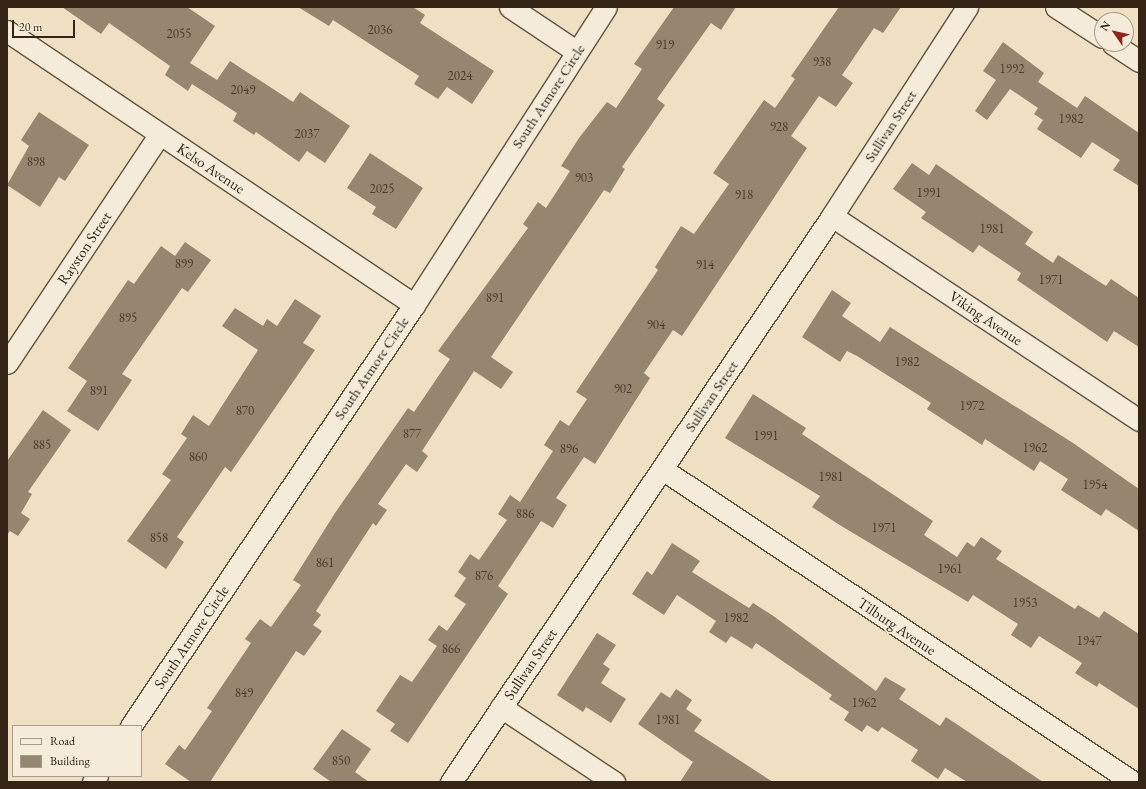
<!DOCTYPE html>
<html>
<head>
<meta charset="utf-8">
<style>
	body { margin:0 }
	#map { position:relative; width:1146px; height:789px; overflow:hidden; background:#efe0c4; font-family:"EB Garamond",serif }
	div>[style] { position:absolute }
	.building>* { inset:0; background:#958670 }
	.roads { filter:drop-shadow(1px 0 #625341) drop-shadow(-1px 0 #625341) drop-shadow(0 1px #625341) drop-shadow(0 -1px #625341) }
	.street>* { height:21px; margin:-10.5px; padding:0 10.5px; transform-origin:10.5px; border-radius:10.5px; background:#f5ebd9 }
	span { translate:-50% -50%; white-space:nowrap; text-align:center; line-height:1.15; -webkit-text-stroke:3.5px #f5ebd9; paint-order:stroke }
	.number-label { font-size:13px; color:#4c3c2c }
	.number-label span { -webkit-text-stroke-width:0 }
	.street-label { font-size:15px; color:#332415 }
	.frame { position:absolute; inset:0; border:8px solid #332415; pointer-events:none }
	.legend { position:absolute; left:12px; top:725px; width:130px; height:52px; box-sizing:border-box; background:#f5ebd9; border:1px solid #a79b8b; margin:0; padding:5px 7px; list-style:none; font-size:12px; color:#332415 }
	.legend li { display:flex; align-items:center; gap:8px; height:20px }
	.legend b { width:20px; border:1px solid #a79b8b }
	.north { position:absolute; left:1094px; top:12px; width:40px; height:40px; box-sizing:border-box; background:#f5ebd9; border:1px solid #a79b8b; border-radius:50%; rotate:304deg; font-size:11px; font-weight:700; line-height:16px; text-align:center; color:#332415 }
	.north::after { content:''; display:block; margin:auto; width:14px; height:18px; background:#8f2418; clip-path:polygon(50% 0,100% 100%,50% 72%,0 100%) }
	.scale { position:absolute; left:12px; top:20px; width:63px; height:18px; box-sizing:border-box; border:2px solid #332415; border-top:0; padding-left:5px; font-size:12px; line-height:14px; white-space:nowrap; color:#332415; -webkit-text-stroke:3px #f5ebd9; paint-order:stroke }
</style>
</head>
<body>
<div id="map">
	<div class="building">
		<div style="clip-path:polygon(62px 7px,187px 7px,215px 26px,190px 63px,217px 80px,230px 61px,293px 102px,300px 92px,350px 126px,325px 163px,307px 151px,299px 162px,256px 132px,254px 135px,233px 121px,237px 113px,192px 84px,188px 91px,165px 75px,170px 66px,109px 23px,101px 34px)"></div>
		<div style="clip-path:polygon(298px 7px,413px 7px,425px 15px,420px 23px,494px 71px,472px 104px,447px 87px,438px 99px,414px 84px,419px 76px,333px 20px,329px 26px)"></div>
		<div style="clip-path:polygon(674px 7px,736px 7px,721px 30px,711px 23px,657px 99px,665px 105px,622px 167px,625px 169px,610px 193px,604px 190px,491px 357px,513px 372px,501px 389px,474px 371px,422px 451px,428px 456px,417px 472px,406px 464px,378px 504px,387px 510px,376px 526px,373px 523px,316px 611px,321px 615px,313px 625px,322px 631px,304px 656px,296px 651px,210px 782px,191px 782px,165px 764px,179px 745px,185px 750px,212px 711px,207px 708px,251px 643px,245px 639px,260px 619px,271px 627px,301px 585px,293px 580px,335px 513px,408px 408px,414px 412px,450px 359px,438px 351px,528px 228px,523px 224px,538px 202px,546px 208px,570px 171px,561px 166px,579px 138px,607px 102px,616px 108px,642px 69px,634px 64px)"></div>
		<div style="clip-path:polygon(839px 7px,901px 7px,883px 33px,874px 28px,842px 75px,853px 83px,836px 107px,819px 96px,791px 136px,807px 148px,682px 336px,673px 330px,644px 373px,650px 378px,595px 464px,584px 457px,556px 498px,567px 505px,553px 528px,541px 521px,498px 586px,508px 594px,408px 743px,390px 731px,395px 724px,376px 711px,400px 675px,412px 682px,437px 646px,428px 640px,439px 625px,447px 631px,466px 604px,454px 596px,466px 578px,458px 572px,470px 554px,479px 560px,507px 520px,498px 514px,510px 495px,520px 502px,553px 451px,544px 445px,560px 420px,569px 426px,587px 399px,576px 392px,658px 270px,655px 267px,681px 226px,694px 234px,729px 184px,713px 173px,764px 100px,775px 108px,795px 79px,791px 76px)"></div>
		<div style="clip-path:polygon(1003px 42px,1044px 73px,1038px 82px,1077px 108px,1085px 96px,1139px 133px,1139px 186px,1113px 170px,1120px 160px,1092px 142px,1081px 158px,1037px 129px,1043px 120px,1034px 114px,1038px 108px,1010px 89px,987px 120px,975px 111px,996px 80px,983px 71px)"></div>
		<div style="clip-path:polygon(39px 112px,89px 145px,65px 181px,59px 177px,40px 207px,7px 185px,29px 146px,21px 140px)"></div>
		<div style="clip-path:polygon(370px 153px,423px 188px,396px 229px,372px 214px,376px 207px,347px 188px)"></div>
		<div style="clip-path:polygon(912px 163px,929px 175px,936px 164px,1033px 232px,1025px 244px,1053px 263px,1058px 255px,1106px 286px,1111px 279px,1139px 298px,1139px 347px,1114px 331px,1107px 342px,1017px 280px,1021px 273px,979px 245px,973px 253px,921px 218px,926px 212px,893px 189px)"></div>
		<div style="clip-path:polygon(185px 242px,211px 260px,188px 292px,182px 288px,122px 374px,132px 380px,98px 431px,67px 411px,87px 381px,68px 368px,128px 280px,134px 284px,161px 246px,175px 256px)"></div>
		<div style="clip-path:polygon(832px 290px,851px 303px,842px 316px,880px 342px,890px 327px,1073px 443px,1139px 489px,1139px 531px,1106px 509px,1101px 516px,1061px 490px,1068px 479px,1040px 461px,1034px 471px,985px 439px,982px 445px,927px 409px,931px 403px,857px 356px,847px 351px,840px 362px,802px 337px)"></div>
		<div style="clip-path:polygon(295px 299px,321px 316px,303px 343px,315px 350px,231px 472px,225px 467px,177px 537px,184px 542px,166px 569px,127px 541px,171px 480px,162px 474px,187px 438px,181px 434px,193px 415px,209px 426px,258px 350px,222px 326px,235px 308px,263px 326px,267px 319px,277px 326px)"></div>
		<div style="clip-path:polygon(753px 394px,806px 428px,802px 434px,933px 521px,924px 535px,957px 557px,967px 542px,974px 547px,981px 537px,1002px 551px,996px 559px,1075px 609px,1078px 605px,1099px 618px,1104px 611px,1139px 634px,1139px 709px,1099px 683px,1097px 687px,1075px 673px,1082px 663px,1039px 636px,1031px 648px,1011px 635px,1018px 624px,973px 595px,968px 602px,838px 524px,812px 507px,820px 496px,725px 438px)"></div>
		<div style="clip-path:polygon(43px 410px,71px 430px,28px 492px,32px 494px,21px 513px,30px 519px,18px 536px,10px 531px,7px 535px,7px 461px)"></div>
		<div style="clip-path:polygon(672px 543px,700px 561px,692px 572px,749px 608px,753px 603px,772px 615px,876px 691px,885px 677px,906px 689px,899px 699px,940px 726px,946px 717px,1043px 782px,967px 782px,945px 768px,938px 779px,911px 761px,918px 750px,882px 727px,878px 732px,867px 725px,862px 732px,844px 720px,849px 712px,829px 699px,832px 695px,756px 643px,752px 649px,731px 636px,726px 643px,709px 632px,716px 621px,677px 595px,664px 615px,632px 594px,647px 571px,652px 575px)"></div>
		<div style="clip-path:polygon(597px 633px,616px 645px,603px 664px,610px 669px,601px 683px,626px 699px,611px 723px,586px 707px,583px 712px,557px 695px)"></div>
		<div style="clip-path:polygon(676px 689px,692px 700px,686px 709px,702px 720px,694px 731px,773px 782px,680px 782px,693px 762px,638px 724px,661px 692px,670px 698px)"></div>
		<div style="clip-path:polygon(342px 729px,371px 749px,355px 772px,369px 782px,331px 782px,313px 769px)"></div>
	</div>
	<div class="roads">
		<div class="street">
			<div style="left:510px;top:7px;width:79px;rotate:33.7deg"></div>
			<div style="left:1056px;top:7px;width:55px;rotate:33.1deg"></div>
			<div style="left:7px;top:31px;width:491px;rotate:33.9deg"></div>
			<div style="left:1113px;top:44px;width:31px;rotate:33deg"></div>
			<div style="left:832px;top:216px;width:369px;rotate:33.6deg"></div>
			<div style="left:7px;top:363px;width:275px;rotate:-56.3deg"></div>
			<div style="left:662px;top:469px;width:566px;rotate:33.61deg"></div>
			<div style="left:501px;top:707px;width:136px;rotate:33.6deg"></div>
			<div style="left:131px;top:726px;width:507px;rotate:-56.09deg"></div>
			<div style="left:414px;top:305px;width:354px;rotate:-57.2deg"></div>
			<div style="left:93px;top:782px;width:7px;rotate:-56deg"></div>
			<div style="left:451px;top:782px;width:682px;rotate:-56.05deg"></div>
			<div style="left:832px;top:216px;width:249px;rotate:-57.1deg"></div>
		</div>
	</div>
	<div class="number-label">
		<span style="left:380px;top:30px">2036</span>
		<span style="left:179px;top:34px">2055</span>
		<span style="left:665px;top:45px">919</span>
		<span style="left:822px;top:62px">938</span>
		<span style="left:1012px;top:69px">1992</span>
		<span style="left:460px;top:76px">2024</span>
		<span style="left:243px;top:90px">2049</span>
		<span style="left:1071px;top:119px">1982</span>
		<span style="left:779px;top:127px">928</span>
		<span style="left:307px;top:134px">2037</span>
		<span style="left:36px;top:162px">898</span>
		<span style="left:584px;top:178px">903</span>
		<span style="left:382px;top:189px">2025</span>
		<span style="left:929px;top:193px">1991</span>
		<span style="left:744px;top:195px">918</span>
		<span style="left:992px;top:229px">1981</span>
		<span style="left:184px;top:264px">899</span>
		<span style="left:705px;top:265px">914</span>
		<span style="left:1051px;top:280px">1971</span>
		<span style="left:495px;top:298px">891</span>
		<span style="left:128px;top:318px">895</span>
		<span style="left:656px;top:325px">904</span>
		<span style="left:907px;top:362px">1982</span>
		<span style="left:623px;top:389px">902</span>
		<span style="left:99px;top:391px">891</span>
		<span style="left:972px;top:406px">1972</span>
		<span style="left:245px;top:411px">870</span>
		<span style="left:412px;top:434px">877</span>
		<span style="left:766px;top:436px">1991</span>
		<span style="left:42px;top:445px">885</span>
		<span style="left:1035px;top:448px">1962</span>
		<span style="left:569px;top:449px">896</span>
		<span style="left:198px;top:457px">860</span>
		<span style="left:831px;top:477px">1981</span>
		<span style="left:1095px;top:485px">1954</span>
		<span style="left:525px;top:514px">886</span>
		<span style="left:884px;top:528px">1971</span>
		<span style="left:159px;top:538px">858</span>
		<span style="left:325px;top:563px">861</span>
		<span style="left:950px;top:569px">1961</span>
		<span style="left:484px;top:576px">876</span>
		<span style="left:1025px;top:603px">1953</span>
		<span style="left:736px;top:618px">1982</span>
		<span style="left:1089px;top:641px">1947</span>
		<span style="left:451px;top:649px">866</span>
		<span style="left:244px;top:693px">849</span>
		<span style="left:864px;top:703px">1962</span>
		<span style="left:668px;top:720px">1981</span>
		<span style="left:341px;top:761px">850</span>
	</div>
	<div class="street-label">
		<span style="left:548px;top:96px;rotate:-57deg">South Atmore Circle</span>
		<span style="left:890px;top:126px;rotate:-57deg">Sullivan Street</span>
		<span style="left:211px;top:168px;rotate:34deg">Kelso Avenue</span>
		<span style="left:84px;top:248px;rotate:-56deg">Rayston Street</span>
		<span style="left:986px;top:318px;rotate:34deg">Viking Avenue</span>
		<span style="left:371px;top:368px;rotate:-56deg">South Atmore Circle</span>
		<span style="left:711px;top:396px;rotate:-56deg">Sullivan Street</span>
		<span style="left:897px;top:626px;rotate:34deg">Tilburg Avenue</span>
		<span style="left:191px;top:637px;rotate:-56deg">South Atmore Circle</span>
		<span style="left:530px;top:664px;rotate:-56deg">Sullivan Street</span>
	</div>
	<div class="frame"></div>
	<ul class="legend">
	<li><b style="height:5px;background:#f5ebd9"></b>Road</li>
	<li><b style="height:11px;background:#958670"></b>Building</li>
	</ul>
	<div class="north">N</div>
	<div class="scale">20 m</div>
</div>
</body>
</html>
